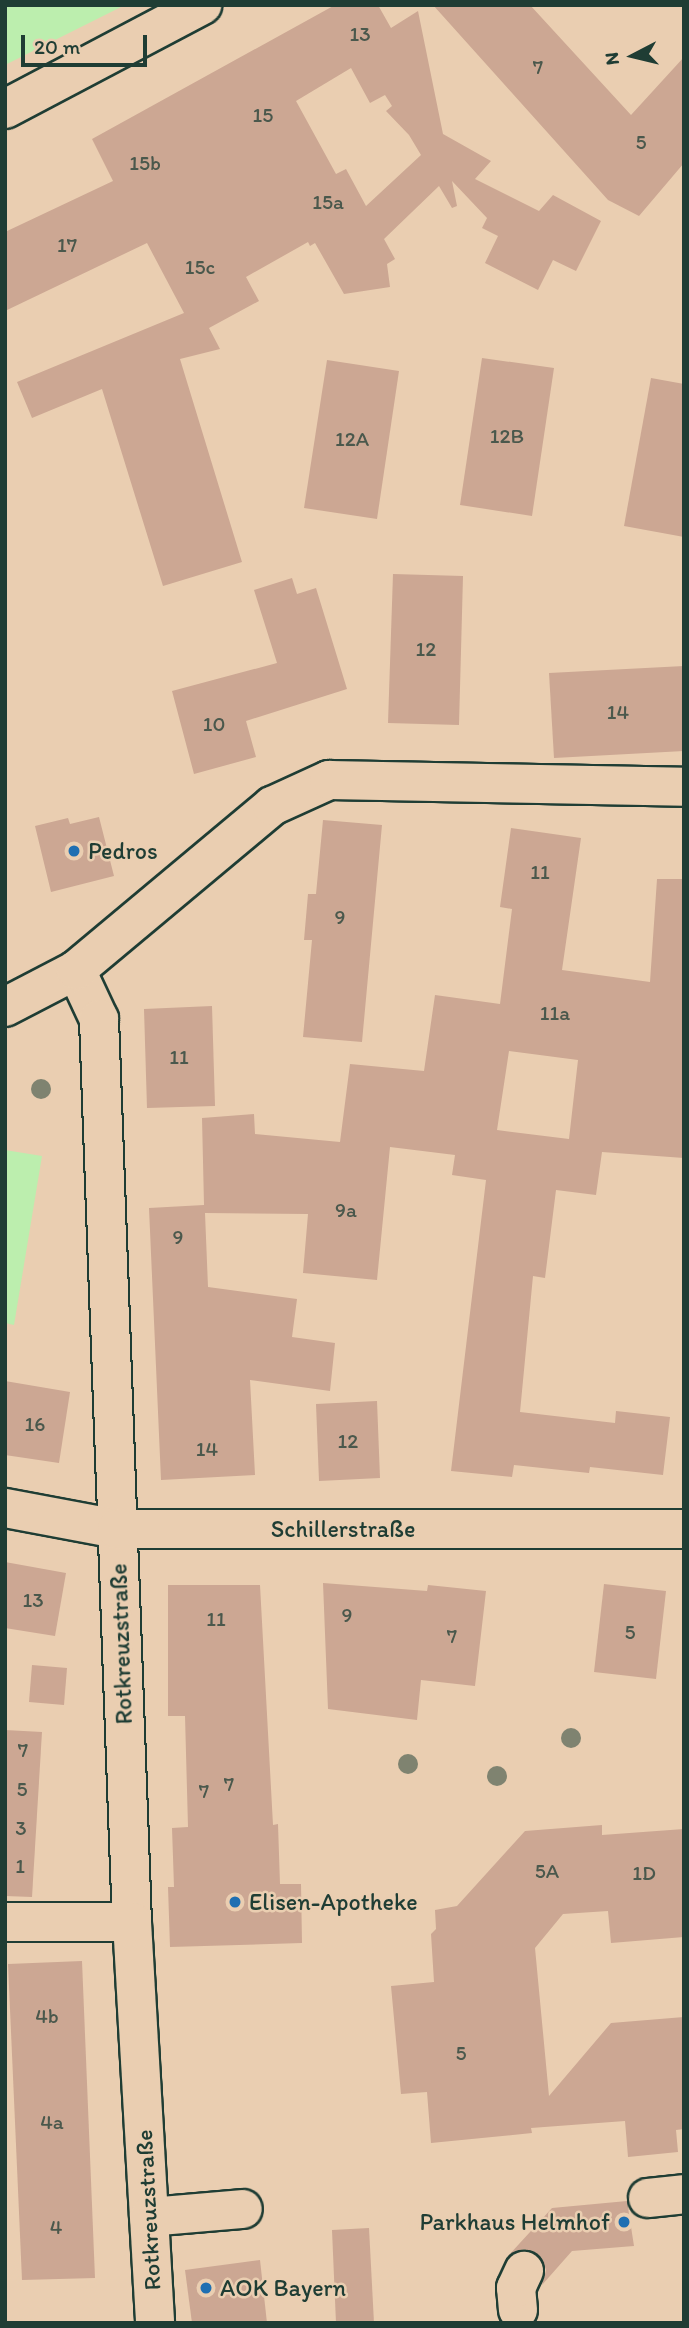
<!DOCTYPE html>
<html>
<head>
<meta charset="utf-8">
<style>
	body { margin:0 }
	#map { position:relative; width:689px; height:2328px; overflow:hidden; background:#eaceb1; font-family:Itim,sans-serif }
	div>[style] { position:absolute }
	.green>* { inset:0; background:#bceeae }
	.building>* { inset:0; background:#cca793 }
	.roads { filter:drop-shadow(2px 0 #1f3d34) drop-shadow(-2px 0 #1f3d34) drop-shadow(0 2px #1f3d34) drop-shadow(0 -2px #1f3d34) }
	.minor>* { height:38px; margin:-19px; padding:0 19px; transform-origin:19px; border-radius:19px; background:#eaceb1 }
	.trees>* { width:20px; height:20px; margin:-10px; border-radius:50%; background:#7f8370 }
	.dots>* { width:19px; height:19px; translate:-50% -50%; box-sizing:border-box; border:4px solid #eaceb1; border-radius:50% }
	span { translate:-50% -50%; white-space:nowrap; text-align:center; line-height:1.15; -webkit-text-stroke:5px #eaceb1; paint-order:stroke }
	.number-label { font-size:21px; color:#4a584c }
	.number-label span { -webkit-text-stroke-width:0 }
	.poi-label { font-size:24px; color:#1f3d34 }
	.left { translate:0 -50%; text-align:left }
	.right { translate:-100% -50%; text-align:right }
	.street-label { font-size:24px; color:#1f3d34 }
	.frame { position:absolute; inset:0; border:7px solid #1f3d34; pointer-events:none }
	.north { position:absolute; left:598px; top:21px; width:70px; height:70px; -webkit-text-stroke:5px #eaceb1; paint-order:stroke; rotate:263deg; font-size:19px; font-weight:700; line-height:28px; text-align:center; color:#1f3d34 }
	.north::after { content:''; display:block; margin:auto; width:24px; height:32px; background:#1f3d34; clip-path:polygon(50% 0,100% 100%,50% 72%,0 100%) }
	.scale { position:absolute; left:21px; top:35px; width:126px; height:32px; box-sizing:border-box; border:4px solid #1f3d34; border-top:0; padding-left:9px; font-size:21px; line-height:24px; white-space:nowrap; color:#1f3d34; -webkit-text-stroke:5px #eaceb1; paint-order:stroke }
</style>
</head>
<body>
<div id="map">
	<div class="green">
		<div style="clip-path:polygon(5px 5px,125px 5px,5px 65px)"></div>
		<div style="clip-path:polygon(5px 1150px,42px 1156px,14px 1325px,5px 1323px)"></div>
	</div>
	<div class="building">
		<div style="clip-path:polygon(evenodd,335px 5px,378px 5px,391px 28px,418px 11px,443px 134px,491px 161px,475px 179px,539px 211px,553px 195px,601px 221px,576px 271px,553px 260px,538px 290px,485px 263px,498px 236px,482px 228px,487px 218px,452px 181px,457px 206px,452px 208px,439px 186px,384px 239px,395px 259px,387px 264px,390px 287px,344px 294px,315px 243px,310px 246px,308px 242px,246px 277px,259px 301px,209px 328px,220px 349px,180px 359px,242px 562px,163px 586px,102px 389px,32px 418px,17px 382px,184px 313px,147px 243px,5px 311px,5px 232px,113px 181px,92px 139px,335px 5px,351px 68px,370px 103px,385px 95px,392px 106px,386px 111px,409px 135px,421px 155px,366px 206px,346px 169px,336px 174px,296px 101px,351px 68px)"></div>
		<div style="clip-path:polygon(433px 5px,530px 5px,631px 115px,684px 57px,684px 163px,639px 216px,608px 200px)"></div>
		<div style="clip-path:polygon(482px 358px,554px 368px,532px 516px,460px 505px)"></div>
		<div style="clip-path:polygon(327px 360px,399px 371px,377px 519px,304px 508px)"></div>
		<div style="clip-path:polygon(651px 378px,684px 384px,684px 537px,624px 526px)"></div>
		<div style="clip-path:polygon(393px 574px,463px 576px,459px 725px,388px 723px)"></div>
		<div style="clip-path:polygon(292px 578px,297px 594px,316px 588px,347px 689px,246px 721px,256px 757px,194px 774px,172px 691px,277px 663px,254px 590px)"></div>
		<div style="clip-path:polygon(684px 666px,684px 751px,554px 758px,549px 673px)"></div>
		<div style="clip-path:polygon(99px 817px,114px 876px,51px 892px,35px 826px,68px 818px,70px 824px)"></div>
		<div style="clip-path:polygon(323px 820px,382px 825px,362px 1042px,303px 1037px,312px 940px,304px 940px,308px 894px,316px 894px)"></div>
		<div style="clip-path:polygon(evenodd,511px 828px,581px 838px,562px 970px,650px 982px,657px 879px,684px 879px,684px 1158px,602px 1152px,596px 1195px,556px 1190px,545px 1278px,533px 1276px,520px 1412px,615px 1423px,616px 1411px,670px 1417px,663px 1475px,590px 1467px,589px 1473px,514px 1465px,512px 1477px,451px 1471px,486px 1180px,452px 1175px,455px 1155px,390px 1147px,377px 1280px,303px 1273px,308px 1214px,205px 1213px,208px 1287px,297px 1299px,292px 1337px,335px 1343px,330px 1391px,250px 1380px,255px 1475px,161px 1480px,149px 1208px,204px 1205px,202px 1118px,254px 1114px,255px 1134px,340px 1142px,350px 1064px,424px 1071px,435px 995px,500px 1004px,512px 909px,500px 907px,511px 828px,509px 1051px,578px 1060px,569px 1139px,497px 1130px,509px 1051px)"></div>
		<div style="clip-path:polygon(212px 1006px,215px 1106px,147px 1108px,144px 1009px)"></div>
		<div style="clip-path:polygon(5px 1381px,70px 1392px,59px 1463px,5px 1455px)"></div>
		<div style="clip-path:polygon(377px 1401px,380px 1478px,319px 1481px,316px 1404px)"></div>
		<div style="clip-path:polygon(5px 1562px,66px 1573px,55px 1636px,5px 1628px)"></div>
		<div style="clip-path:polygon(323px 1583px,427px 1591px,428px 1585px,486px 1591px,475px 1686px,421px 1680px,417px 1720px,328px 1709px)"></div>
		<div style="clip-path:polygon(604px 1584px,666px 1591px,656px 1679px,594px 1672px)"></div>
		<div style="clip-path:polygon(168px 1585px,260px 1585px,273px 1825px,278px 1824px,280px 1884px,301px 1884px,302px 1943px,170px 1947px,168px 1887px,174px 1887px,172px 1828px,188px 1827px,185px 1716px,168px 1716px)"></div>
		<div style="clip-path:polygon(32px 1665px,67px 1668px,64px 1705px,29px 1702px)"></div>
		<div style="clip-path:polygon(5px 1730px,42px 1732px,32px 1897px,5px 1896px)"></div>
		<div style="clip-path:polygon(602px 1825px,602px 1835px,684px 1829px,684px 1937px,611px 1943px,608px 1911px,563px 1914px,535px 1948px,549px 2096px,611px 2023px,684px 2017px,684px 2129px,676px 2130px,678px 2152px,628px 2157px,625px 2121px,531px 2128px,532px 2133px,431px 2143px,427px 2092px,401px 2094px,391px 1986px,434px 1982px,431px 1934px,436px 1929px,435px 1910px,457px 1906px,525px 1831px)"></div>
		<div style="clip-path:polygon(82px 1961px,95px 2278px,22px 2280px,8px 1964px)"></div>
		<div style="clip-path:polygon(627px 2201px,634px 2246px,572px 2251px,542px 2285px,546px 2270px,542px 2258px,533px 2251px,523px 2249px,508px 2256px,552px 2208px)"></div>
		<div style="clip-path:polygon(369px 2228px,374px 2323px,336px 2323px,332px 2230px)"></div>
		<div style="clip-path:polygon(260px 2260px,267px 2323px,192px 2323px,185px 2270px)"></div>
	</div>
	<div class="roads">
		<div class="minor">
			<div style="left:5px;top:109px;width:223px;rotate:-27.8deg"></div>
			<div style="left:76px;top:970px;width:54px;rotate:64.9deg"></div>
			<div style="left:99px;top:1019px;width:904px;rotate:87.91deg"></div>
			<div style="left:132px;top:1922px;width:402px;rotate:86.7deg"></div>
			<div style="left:5px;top:1007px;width:80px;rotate:-27.5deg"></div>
			<div style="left:76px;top:970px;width:256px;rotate:-39.9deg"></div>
			<div style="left:272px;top:806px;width:63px;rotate:-24.5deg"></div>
			<div style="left:329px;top:780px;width:355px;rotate:1.1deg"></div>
			<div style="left:5px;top:1508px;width:114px;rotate:10.6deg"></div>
			<div style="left:117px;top:1529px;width:567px"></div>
			<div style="left:5px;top:1922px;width:127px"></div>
			<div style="left:648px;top:2198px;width:36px;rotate:-6deg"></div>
			<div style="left:149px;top:2217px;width:94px;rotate:-4.9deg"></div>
			<div style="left:518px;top:2310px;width:22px;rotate:-95deg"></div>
			<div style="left:516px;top:2288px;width:19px;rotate:-65deg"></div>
		</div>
	</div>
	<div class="trees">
		<div style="left:41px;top:1089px"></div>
		<div style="left:571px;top:1738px"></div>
		<div style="left:408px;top:1764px"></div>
		<div style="left:497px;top:1776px"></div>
	</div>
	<div class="dots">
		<div style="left:74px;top:851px;background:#1f6fb2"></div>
		<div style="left:235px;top:1902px;background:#1f6fb2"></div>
		<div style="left:624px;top:2222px;background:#1f6fb2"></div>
		<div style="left:206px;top:2288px;background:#1f6fb2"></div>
	</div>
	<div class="number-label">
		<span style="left:360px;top:34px">13</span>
		<span style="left:538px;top:67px">7</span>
		<span style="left:263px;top:115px">15</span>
		<span style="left:641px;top:142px">5</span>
		<span style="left:145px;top:163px">15b</span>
		<span style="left:328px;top:202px">15a</span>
		<span style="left:67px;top:245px">17</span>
		<span style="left:200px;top:267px">15c</span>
		<span style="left:507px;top:436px">12B</span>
		<span style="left:352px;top:439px">12A</span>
		<span style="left:426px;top:649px">12</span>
		<span style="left:618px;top:712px">14</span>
		<span style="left:214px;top:724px">10</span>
		<span style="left:540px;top:872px">11</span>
		<span style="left:340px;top:917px">9</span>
		<span style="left:555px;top:1013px">11a</span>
		<span style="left:179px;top:1057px">11</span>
		<span style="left:346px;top:1210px">9a</span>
		<span style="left:178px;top:1237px">9</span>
		<span style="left:35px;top:1424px">16</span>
		<span style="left:348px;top:1441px">12</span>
		<span style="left:207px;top:1449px">14</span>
		<span style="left:33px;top:1600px">13</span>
		<span style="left:347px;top:1615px">9</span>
		<span style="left:216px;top:1619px">11</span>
		<span style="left:630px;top:1632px">5</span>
		<span style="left:452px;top:1636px">7</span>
		<span style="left:23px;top:1750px">7</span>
		<span style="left:229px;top:1784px">7</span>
		<span style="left:22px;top:1789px">5</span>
		<span style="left:204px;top:1791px">7</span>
		<span style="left:21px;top:1828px">3</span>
		<span style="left:20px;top:1866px">1</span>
		<span style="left:547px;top:1871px">5A</span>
		<span style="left:644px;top:1873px">1D</span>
		<span style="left:47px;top:2016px">4b</span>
		<span style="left:461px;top:2053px">5</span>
		<span style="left:52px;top:2122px">4a</span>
		<span style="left:56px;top:2227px">4</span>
	</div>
	<div class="poi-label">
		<span class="left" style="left:88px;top:851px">Pedros</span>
		<span class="left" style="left:249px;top:1902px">Elisen-Apotheke</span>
		<span class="right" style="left:610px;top:2222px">Parkhaus Helmhof</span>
		<span class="left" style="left:220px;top:2288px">AOK Bayern</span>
	</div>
	<div class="street-label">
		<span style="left:343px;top:1529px">Schillerstraße</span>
		<span style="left:121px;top:1644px;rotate:-92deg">Rotkreuzstraße</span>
		<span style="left:148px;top:2210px;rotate:-93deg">Rotkreuzstraße</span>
	</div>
	<div class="frame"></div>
	<div class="north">N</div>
	<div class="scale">20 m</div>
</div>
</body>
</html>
